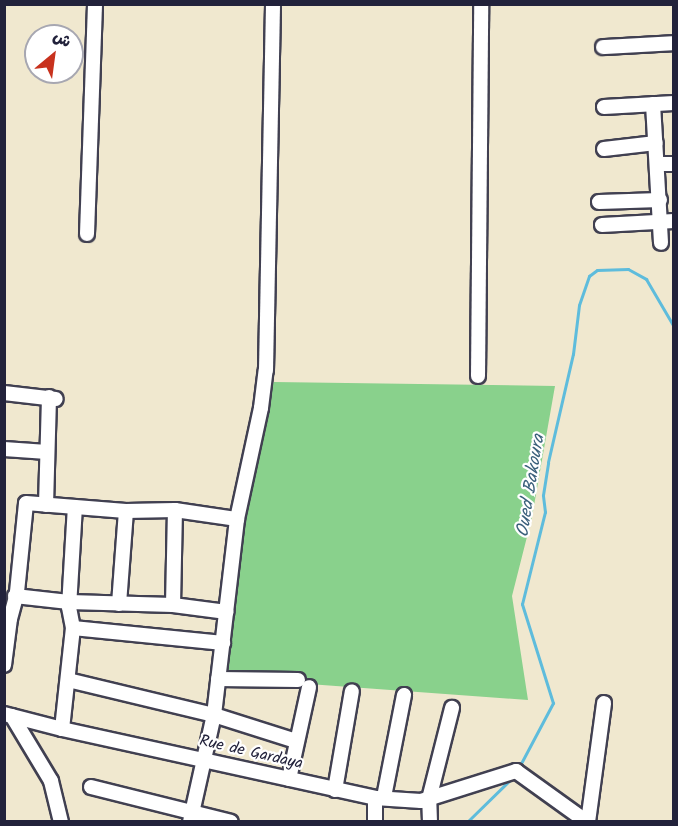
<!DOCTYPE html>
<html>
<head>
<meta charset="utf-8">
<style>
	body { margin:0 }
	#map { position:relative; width:678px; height:826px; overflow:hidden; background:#f0e8cf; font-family:Kalam,"Playpen Sans Arabic",sans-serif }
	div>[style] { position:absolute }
	.green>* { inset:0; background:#89d18c }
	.stream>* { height:3px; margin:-1.5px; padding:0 1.5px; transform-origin:1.5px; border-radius:1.5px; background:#5ebcdc }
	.roads { filter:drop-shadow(2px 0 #414051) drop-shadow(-2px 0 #414051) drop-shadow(0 2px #414051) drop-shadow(0 -2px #414051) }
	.minor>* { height:14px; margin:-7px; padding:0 7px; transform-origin:7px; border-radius:7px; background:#fff }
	span { translate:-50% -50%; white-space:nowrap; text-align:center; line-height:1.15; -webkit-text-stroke:4.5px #fff; paint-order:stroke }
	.street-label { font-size:16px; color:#22223b }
	.water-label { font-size:18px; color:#3a607b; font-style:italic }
	.frame { position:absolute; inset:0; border:6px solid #22223b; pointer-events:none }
	.north { position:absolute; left:24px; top:24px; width:60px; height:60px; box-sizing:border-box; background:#fff; border:2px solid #a7a7b1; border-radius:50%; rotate:29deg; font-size:16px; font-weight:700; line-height:24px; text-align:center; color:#22223b }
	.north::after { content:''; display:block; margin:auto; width:21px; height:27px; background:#c8321e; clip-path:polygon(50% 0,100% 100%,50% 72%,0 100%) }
</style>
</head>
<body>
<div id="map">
	<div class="green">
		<div style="clip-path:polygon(274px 382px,555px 386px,532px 517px,512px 596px,528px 700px,228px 678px,241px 520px,261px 408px)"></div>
	</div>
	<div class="stream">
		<div style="left:518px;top:769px;width:75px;rotate:-62.1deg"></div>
		<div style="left:553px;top:703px;width:104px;rotate:-107.4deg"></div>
		<div style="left:522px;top:604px;width:95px;rotate:-76deg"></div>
		<div style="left:545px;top:512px;width:17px;rotate:-97deg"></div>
		<div style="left:543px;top:495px;width:33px;rotate:-81deg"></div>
		<div style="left:548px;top:462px;width:111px;rotate:-77deg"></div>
		<div style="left:573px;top:354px;width:49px;rotate:-83deg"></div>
		<div style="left:579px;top:305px;width:31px;rotate:-71deg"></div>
		<div style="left:589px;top:276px;width:10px;rotate:-37deg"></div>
		<div style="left:597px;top:270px;width:31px;rotate:-2deg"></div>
		<div style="left:628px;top:269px;width:21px;rotate:29deg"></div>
		<div style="left:646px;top:279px;width:56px;rotate:59.7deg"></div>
		<div style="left:467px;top:822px;width:64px;rotate:-44.4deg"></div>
	</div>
	<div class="roads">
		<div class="minor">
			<div style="left:603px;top:47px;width:71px;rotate:-3.2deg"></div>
			<div style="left:653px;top:104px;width:139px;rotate:86.7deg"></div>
			<div style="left:604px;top:107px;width:70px;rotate:-3.3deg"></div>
			<div style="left:604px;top:149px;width:52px;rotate:-6.6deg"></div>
			<div style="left:658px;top:164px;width:16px"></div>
			<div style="left:599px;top:202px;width:61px;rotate:-1.9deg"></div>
			<div style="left:602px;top:225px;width:72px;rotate:-3.2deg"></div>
			<div style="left:87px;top:234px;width:230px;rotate:-88deg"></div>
			<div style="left:478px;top:376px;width:372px;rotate:-89.5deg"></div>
			<div style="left:4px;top:393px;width:52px;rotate:6.6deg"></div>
			<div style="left:4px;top:449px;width:43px;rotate:4deg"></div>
			<div style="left:46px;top:505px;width:108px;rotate:-88.4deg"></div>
			<div style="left:15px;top:596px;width:54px;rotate:6.3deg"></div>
			<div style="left:69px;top:602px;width:104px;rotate:1.7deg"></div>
			<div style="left:173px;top:605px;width:54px;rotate:7.4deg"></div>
			<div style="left:119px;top:604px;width:93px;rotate:-85.7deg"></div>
			<div style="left:173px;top:605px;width:95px;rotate:-88.8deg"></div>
			<div style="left:73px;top:628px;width:151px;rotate:5.7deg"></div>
			<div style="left:4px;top:665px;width:46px;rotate:-82.6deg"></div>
			<div style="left:10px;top:619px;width:28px;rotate:-75deg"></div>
			<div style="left:17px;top:592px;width:89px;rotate:-84.2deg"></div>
			<div style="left:26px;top:503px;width:100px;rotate:4.6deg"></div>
			<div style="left:126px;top:511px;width:49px;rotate:-1.2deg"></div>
			<div style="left:175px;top:510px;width:63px;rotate:8.3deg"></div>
			<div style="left:218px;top:679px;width:80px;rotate:0.7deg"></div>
			<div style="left:68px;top:680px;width:150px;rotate:13.5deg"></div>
			<div style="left:214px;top:715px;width:86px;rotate:17.6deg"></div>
			<div style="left:4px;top:714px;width:60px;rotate:14.5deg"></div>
			<div style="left:62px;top:729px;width:321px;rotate:12.4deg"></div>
			<div style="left:375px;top:798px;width:46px;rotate:3.7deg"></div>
			<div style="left:421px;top:801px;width:100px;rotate:-17.5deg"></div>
			<div style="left:516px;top:771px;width:87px;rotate:35.7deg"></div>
			<div style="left:12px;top:716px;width:76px;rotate:59deg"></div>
			<div style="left:51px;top:781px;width:42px;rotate:76.3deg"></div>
			<div style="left:62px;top:729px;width:102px;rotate:-83.8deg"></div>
			<div style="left:73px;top:628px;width:21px;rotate:-101deg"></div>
			<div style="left:69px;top:607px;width:100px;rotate:-86.6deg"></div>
			<div style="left:289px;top:779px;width:94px;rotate:-77.7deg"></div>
			<div style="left:91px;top:787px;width:144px;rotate:14deg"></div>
			<div style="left:335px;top:790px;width:100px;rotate:-80.3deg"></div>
			<div style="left:384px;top:797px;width:104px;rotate:-78.9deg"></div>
			<div style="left:190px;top:822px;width:110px;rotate:-77.4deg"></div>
			<div style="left:214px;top:715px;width:197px;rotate:-83.3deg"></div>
			<div style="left:237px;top:519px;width:114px;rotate:-77.8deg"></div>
			<div style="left:261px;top:408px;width:38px;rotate:-83deg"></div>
			<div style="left:266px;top:370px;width:366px;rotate:-88.9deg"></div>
			<div style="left:375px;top:822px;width:24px;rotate:-90deg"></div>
			<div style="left:430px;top:822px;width:23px;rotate:-92deg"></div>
			<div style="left:429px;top:799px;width:94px;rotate:-75.8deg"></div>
			<div style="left:588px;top:822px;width:120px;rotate:-82.3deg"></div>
		</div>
	</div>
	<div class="street-label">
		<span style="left:251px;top:753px;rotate:13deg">Rue de Gardaya</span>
	</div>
	<div class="water-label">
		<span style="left:532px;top:486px;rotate:-81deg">Oued Bakoura</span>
	</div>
	<div class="frame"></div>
	<div class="north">ش</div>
</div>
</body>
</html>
